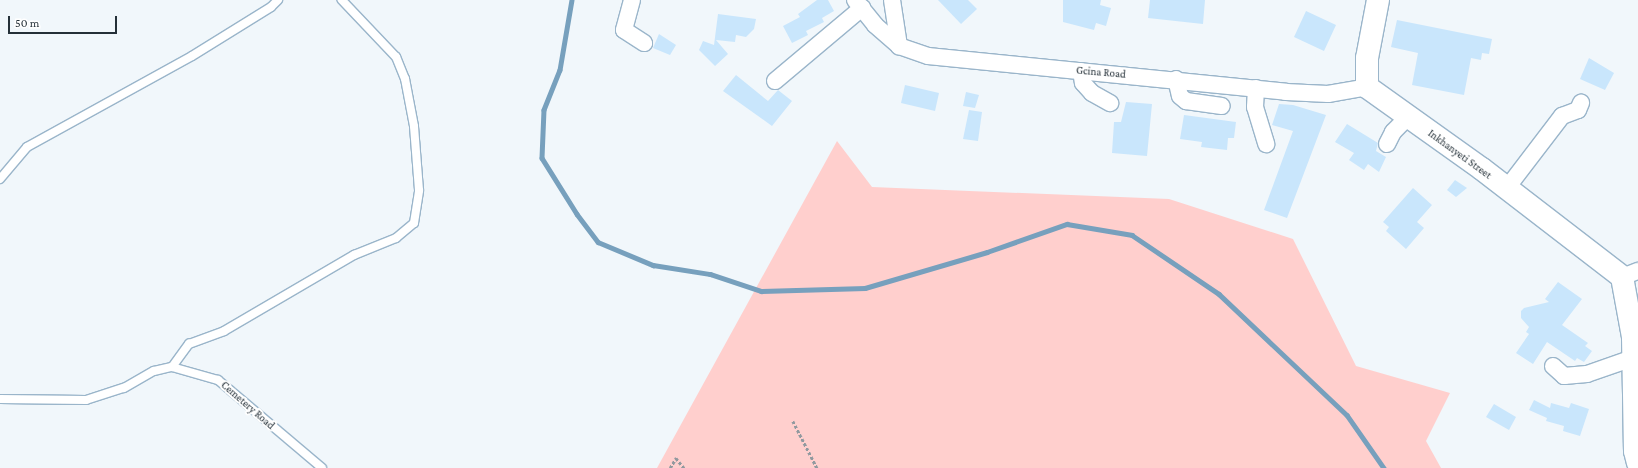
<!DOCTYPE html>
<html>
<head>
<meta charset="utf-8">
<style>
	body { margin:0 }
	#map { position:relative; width:1638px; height:468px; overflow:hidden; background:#f1f7fb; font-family:"Crimson Pro",serif }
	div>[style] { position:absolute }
	.green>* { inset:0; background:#ffcfcd }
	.stream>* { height:4.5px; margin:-2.25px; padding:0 2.25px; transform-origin:2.25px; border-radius:2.25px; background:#77a0bd }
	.building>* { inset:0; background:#c9e6fc }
	.path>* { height:2.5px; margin-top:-1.25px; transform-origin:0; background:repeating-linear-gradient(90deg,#91999f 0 3px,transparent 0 5px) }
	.roads { filter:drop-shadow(1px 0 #9ab5ca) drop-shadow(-1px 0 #9ab5ca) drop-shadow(0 1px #9ab5ca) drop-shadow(0 -1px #9ab5ca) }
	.lane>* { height:8px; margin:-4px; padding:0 4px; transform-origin:4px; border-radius:4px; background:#fff }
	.street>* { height:16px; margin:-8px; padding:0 8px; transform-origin:8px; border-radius:8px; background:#fff }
	.secondary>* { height:22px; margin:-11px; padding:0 11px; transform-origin:11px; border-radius:11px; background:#fff }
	span { translate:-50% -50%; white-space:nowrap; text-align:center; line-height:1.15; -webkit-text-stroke:4px #fff; paint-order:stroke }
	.street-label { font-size:11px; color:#243038 }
	.scale { position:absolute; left:8px; top:16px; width:109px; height:18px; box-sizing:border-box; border:2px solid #243038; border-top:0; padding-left:5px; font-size:12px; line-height:14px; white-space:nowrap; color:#243038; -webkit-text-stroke:3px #fff; paint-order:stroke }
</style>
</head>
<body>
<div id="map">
	<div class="green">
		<div style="clip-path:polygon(837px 141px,872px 187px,1169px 199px,1293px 239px,1356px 366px,1450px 393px,1426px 441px,1441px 468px,657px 468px)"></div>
	</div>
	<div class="stream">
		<div style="left:572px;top:0;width:71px;rotate:99.7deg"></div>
		<div style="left:560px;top:70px;width:43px;rotate:111.8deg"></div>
		<div style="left:544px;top:110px;width:48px;rotate:92.4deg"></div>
		<div style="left:542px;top:158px;width:66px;rotate:58deg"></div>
		<div style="left:577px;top:214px;width:35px;rotate:53deg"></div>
		<div style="left:598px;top:242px;width:60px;rotate:22.7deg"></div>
		<div style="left:653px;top:265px;width:58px;rotate:9deg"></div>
		<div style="left:710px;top:274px;width:54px;rotate:18.4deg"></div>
		<div style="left:761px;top:291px;width:104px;rotate:-1.7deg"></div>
		<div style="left:865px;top:288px;width:127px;rotate:-16.4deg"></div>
		<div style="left:987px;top:252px;width:85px;rotate:-19.3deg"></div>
		<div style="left:1067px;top:224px;width:66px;rotate:9.6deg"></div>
		<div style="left:1132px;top:235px;width:105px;rotate:34.1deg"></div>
		<div style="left:1219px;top:294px;width:176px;rotate:43.4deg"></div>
		<div style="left:1347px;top:415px;width:65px;rotate:55.1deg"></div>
	</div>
	<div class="building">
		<div style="clip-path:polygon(817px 0,828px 0,834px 11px,822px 18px,824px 22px,806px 31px,808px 35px,792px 43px,783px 26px,800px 17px,798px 14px)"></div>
		<div style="clip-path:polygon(938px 0,968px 0,977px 9px,961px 24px)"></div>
		<div style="clip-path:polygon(1063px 0,1101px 0,1100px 5px,1111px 8px,1106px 26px,1096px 23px,1094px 30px,1063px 22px)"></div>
		<div style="clip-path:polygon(1150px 0,1205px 0,1203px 24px,1148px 18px)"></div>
		<div style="clip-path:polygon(1306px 11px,1336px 25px,1324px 51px,1294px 37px)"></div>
		<div style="clip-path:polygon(718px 14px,756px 19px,754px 29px,746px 37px,736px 35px,735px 42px,716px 40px,728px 54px,715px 66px,699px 50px,703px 41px,714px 45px)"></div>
		<div style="clip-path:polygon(1397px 20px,1492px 39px,1489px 54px,1482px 53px,1481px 60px,1471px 58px,1464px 95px,1412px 85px,1418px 53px,1391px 47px)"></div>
		<div style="clip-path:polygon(659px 34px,676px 45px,670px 55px,653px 48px)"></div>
		<div style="clip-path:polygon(1589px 58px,1614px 73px,1605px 90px,1580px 79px)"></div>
		<div style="clip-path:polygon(736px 75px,768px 101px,778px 90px,792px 101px,772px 126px,723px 91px)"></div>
		<div style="clip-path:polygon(905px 85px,939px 93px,935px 111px,901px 103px)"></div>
		<div style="clip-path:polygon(966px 92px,979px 95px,975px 108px,963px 106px)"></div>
		<div style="clip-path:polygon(1126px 102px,1152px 104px,1147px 156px,1112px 153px,1114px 122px,1121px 122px)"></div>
		<div style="clip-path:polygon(1279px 104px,1293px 105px,1326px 115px,1287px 218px,1264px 210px,1293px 131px,1272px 125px)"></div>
		<div style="clip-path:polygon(969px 110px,982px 112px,978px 141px,963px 139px)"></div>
		<div style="clip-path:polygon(1184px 115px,1236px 122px,1234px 138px,1228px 138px,1227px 150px,1201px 147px,1202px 142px,1180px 139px)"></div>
		<div style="clip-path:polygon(1347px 124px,1378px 143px,1376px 151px,1386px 157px,1379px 172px,1368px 164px,1364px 170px,1349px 160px,1354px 153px,1335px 142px)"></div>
		<div style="clip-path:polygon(1455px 180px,1467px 188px,1456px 197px,1447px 190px)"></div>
		<div style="clip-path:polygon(1413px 188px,1432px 205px,1417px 222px,1424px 228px,1406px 249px,1386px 231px,1389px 227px,1383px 222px)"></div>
		<div style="clip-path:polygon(1558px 282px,1582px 299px,1562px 325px,1588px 343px,1585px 346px,1592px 351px,1584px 362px,1577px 358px,1575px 361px,1547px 342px,1533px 364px,1516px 353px,1529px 334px,1526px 332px,1529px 327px,1521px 318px,1521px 311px,1524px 308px,1549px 302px,1545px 299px)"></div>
		<div style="clip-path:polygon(1534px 400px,1550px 408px,1551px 403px,1569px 408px,1571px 403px,1589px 409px,1580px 436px,1563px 431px,1564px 426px,1546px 421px,1547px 418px,1529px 410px)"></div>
		<div style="clip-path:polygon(1494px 404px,1516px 417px,1509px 430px,1486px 417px)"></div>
	</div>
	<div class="path">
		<div style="left:793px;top:421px;width:53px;rotate:62.9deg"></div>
		<div style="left:670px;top:468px;width:12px;rotate:-59deg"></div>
		<div style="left:676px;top:458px;width:13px;rotate:51deg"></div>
	</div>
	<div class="roads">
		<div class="lane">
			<div style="left:0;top:179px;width:42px;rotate:-49.8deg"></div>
			<div style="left:27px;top:147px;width:188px;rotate:-28.9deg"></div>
			<div style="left:192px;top:56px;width:93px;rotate:-31.8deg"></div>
			<div style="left:271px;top:7px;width:10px;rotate:-45deg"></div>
			<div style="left:172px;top:367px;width:29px;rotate:-54deg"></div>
			<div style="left:189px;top:344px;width:37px;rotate:-20deg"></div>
			<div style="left:224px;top:331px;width:151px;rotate:-30.3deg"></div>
			<div style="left:354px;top:255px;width:45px;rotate:-22deg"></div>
			<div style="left:396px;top:238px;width:23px;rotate:-40deg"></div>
			<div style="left:414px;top:223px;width:33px;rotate:-81deg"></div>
			<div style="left:419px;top:190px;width:64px;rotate:-94.5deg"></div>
			<div style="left:414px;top:126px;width:48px;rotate:-100.8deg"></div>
			<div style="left:405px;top:79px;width:24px;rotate:-112deg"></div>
			<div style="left:396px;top:57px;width:79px;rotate:-133.5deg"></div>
			<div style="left:0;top:399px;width:86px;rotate:0.7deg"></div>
			<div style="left:86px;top:400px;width:40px;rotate:-18deg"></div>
			<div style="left:124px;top:388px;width:34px;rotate:-30deg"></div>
			<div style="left:154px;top:371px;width:18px;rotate:-13deg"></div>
			<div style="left:172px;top:367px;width:48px;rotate:15.8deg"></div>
			<div style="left:218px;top:380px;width:136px;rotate:40.2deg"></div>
		</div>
		<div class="street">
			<div style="left:632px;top:0;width:31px;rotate:105deg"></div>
			<div style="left:624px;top:30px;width:24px;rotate:33deg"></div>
			<div style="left:855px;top:0;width:32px;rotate:51deg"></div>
			<div style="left:875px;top:25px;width:32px;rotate:41deg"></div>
			<div style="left:899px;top:46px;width:31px;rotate:19deg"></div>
			<div style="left:928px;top:56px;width:360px;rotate:5.7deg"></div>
			<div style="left:1286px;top:92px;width:42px;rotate:2.7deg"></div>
			<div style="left:1328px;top:94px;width:40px;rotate:-10deg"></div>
			<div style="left:892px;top:0;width:47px;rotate:81.3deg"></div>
			<div style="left:1081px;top:71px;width:12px;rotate:81deg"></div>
			<div style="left:1083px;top:83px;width:13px;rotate:48deg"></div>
			<div style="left:1092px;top:93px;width:21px;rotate:29deg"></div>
			<div style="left:1176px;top:79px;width:17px;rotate:77deg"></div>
			<div style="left:1180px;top:96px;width:8px;rotate:40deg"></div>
			<div style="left:1186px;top:101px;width:36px;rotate:8deg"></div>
			<div style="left:775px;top:81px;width:114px;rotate:-40deg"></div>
			<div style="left:1256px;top:88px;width:19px;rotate:93deg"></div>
			<div style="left:1255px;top:107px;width:39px;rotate:73deg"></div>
			<div style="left:1387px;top:144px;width:13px;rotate:-63deg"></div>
			<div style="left:1393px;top:132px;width:21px;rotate:-45deg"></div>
			<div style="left:1507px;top:188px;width:91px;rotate:-52.6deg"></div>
			<div style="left:1562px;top:116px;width:17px;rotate:-21deg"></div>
			<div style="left:1578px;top:110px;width:8px;rotate:-67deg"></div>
			<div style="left:1622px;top:277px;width:17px;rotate:-21deg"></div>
			<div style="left:1553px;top:366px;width:15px;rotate:42deg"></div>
			<div style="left:1564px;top:376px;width:23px;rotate:-5deg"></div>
			<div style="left:1587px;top:374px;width:49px;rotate:-19.2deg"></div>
		</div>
		<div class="secondary">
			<div style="left:1378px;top:0;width:59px;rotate:100.7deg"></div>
			<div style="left:1367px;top:58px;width:29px;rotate:90deg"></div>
			<div style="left:1367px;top:87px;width:141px;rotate:35.5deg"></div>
			<div style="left:1482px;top:169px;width:177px;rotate:37.6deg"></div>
			<div style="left:1622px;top:277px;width:61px;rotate:79.6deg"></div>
			<div style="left:1633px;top:337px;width:114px;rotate:89deg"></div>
			<div style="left:1635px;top:451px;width:12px;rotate:76deg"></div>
		</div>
	</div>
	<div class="street-label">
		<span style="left:1101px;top:72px;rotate:5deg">Gcina Road</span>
		<span style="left:1460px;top:154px;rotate:36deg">Inkhanyeti Street</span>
		<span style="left:248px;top:405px;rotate:41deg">Cemetery Road</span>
	</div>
	<div class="scale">50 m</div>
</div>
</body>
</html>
